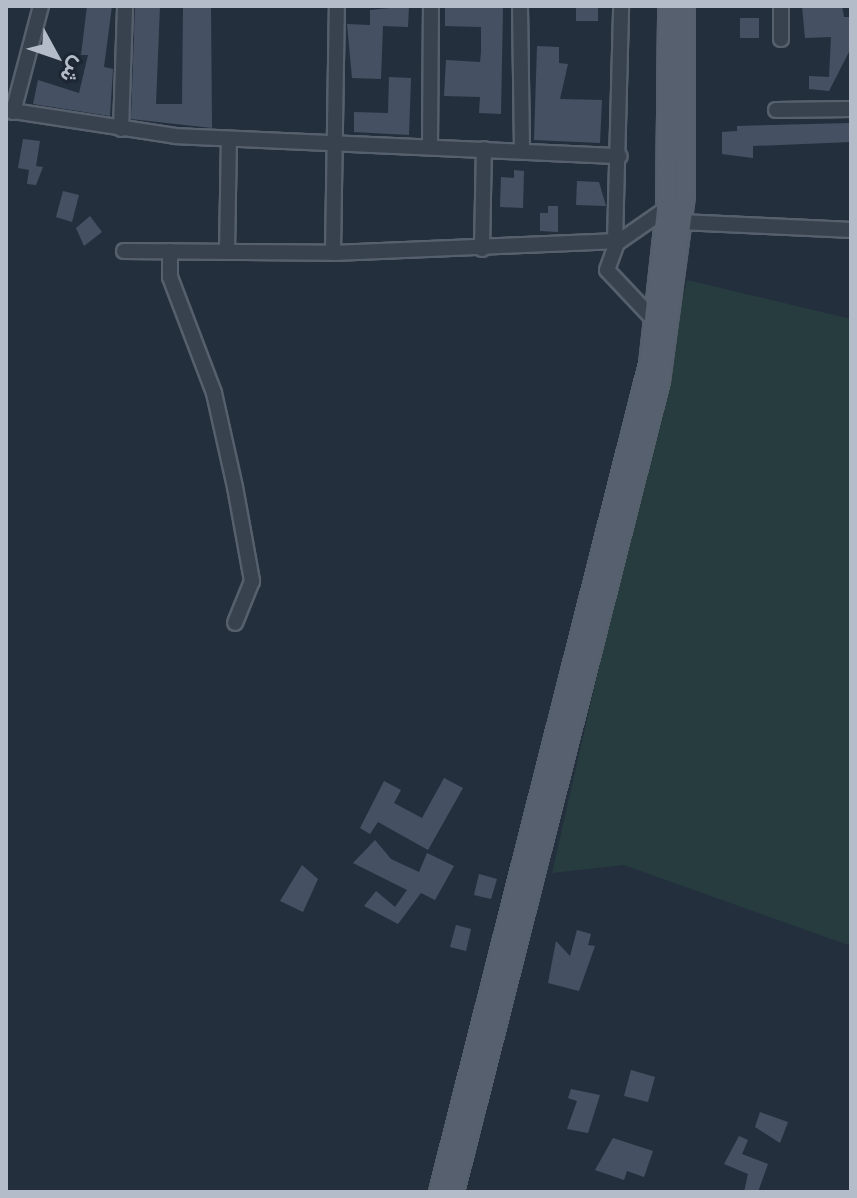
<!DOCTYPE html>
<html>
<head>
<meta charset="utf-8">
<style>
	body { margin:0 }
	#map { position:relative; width:857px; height:1198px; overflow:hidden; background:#242f3e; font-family:Barlow,Vazirmatn,sans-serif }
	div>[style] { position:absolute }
	.green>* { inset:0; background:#263c3f }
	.building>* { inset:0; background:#455162 }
	.roads { filter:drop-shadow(2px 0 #565f6c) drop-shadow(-2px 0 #565f6c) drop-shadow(0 2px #565f6c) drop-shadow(0 -2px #565f6c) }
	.minor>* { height:14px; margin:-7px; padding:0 7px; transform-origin:7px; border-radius:7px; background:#38414e }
	.major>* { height:18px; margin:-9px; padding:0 9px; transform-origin:9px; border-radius:9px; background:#56606e }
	span { translate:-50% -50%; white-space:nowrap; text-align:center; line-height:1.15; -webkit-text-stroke:6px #1d2633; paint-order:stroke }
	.frame { position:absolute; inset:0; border:8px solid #b4bcc9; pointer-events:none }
	.north { position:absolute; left:16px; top:16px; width:80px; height:80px; -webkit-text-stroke:6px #1d2633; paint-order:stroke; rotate:130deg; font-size:22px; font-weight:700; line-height:32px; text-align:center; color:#b4bcc9 }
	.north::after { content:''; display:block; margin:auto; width:28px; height:36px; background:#b4bcc9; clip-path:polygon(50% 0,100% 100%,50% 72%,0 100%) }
</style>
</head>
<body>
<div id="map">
	<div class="green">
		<div style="clip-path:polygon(687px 280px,851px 319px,851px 946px,624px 865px,552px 873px)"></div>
	</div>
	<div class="building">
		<div style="clip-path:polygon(87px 6px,112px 6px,104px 67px,113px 69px,110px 116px,33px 104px,38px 80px,79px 93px,88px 55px,81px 55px)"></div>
		<div style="clip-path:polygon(135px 6px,160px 6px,156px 104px,182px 104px,183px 6px,211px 6px,212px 128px,131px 119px)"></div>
		<div style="clip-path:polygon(409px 6px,408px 27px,383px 26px,381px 79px,352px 78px,347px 24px,370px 25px,370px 10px)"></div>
		<div style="clip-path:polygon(576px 6px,598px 6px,598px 21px,576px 21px)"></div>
		<div style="clip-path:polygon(802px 6px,842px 6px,844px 17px,851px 17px,851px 48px,829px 91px,809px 89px,809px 76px,829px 77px,831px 37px,805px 38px)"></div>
		<div style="clip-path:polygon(445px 8px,503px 8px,501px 114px,479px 113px,480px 97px,444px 96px,446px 60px,480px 62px,481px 52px,481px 27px,445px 26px)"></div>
		<div style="clip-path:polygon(740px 18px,759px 18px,759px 38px,740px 38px)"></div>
		<div style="clip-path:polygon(537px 46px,559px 47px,559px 63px,568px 64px,560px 99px,602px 100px,600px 143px,534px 140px)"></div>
		<div style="clip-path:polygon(389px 77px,411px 78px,409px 135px,354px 132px,354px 112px,388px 113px)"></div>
		<div style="clip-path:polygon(851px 123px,851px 142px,753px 146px,753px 158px,722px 154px,722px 132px,737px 131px,737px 126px)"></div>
		<div style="clip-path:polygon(23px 139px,40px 141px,36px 166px,43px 167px,36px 185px,27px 184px,29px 170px,18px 168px)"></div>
		<div style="clip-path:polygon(514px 170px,524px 171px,523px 208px,500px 207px,501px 177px,514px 178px)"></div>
		<div style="clip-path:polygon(577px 181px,599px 182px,606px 206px,576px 205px)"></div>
		<div style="clip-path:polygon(63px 191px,79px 195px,72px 222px,56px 217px)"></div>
		<div style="clip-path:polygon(548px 206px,558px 206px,558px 232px,540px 231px,540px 213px,548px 213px)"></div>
		<div style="clip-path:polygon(90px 216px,102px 232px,84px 246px,76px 228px)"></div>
		<div style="clip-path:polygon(444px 778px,463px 788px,428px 850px,378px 822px,370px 834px,360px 828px,384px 781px,401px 790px,394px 803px,422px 818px)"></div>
		<div style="clip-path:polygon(375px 840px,391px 859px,419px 872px,427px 853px,454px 866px,435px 900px,421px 893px,398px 924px,364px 906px,376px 891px,395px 907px,407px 890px,353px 863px)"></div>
		<div style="clip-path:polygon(302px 865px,318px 879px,303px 912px,280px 901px)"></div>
		<div style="clip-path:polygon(479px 874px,497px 879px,491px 899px,474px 895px)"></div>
		<div style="clip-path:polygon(456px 925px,471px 929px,466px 951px,450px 947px)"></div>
		<div style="clip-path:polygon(577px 930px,591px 934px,588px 945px,595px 946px,579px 991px,548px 983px,556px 941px,570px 956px)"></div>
		<div style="clip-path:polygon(631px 1070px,655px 1077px,648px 1102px,624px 1096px)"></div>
		<div style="clip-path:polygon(571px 1089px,600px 1095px,588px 1133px,567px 1129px,577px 1101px,568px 1098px)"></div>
		<div style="clip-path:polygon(760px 1112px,788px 1122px,780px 1143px,755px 1127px)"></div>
		<div style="clip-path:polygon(739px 1136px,748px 1140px,742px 1154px,768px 1164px,758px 1192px,744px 1192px,748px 1174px,724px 1164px)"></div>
		<div style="clip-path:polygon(613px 1138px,653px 1151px,644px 1177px,627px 1171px,624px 1180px,595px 1170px)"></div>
	</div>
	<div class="roads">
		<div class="minor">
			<div style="left:520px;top:6px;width:144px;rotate:89.2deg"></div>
			<div style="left:781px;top:6px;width:33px;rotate:90deg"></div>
			<div style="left:6px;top:110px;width:171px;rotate:8.7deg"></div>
			<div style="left:175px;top:136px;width:445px;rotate:2.6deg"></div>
			<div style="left:776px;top:110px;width:75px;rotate:-0.8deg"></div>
			<div style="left:13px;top:112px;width:110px;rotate:-75.2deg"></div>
			<div style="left:121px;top:129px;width:123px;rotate:-88.1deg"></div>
			<div style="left:430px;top:146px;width:140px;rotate:-89.6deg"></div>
			<div style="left:682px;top:222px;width:169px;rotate:2.7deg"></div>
			<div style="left:615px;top:241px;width:235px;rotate:-88.5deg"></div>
			<div style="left:482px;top:249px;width:100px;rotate:-88.9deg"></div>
			<div style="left:124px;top:251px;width:209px;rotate:0.5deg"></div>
			<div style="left:333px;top:253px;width:286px;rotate:-2.4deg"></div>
			<div style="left:170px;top:251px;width:26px;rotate:90deg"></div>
			<div style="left:170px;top:277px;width:124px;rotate:69.2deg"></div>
			<div style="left:214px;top:393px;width:96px;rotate:77.4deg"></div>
			<div style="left:235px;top:487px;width:96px;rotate:79.7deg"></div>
			<div style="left:252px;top:581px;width:45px;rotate:112deg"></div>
			<div style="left:227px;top:252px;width:113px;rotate:-89deg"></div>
			<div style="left:333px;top:253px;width:247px;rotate:-89.1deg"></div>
			<div style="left:655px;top:321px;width:70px;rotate:-133.3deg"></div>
			<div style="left:607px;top:270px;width:29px;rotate:-70deg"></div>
			<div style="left:617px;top:243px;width:60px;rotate:-34.8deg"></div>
		</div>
		<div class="major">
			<div style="left:439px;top:1192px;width:854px;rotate:-75.77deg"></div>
			<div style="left:649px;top:364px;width:156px;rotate:-83.7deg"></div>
			<div style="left:666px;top:209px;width:203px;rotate:-89.4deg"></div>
			<div style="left:454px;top:1192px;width:837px;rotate:-75.75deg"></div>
			<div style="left:660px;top:381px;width:188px;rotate:-82.3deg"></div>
			<div style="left:685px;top:195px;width:189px;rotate:-90deg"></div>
		</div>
	</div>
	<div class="frame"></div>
	<div class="north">ش</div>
</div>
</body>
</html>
